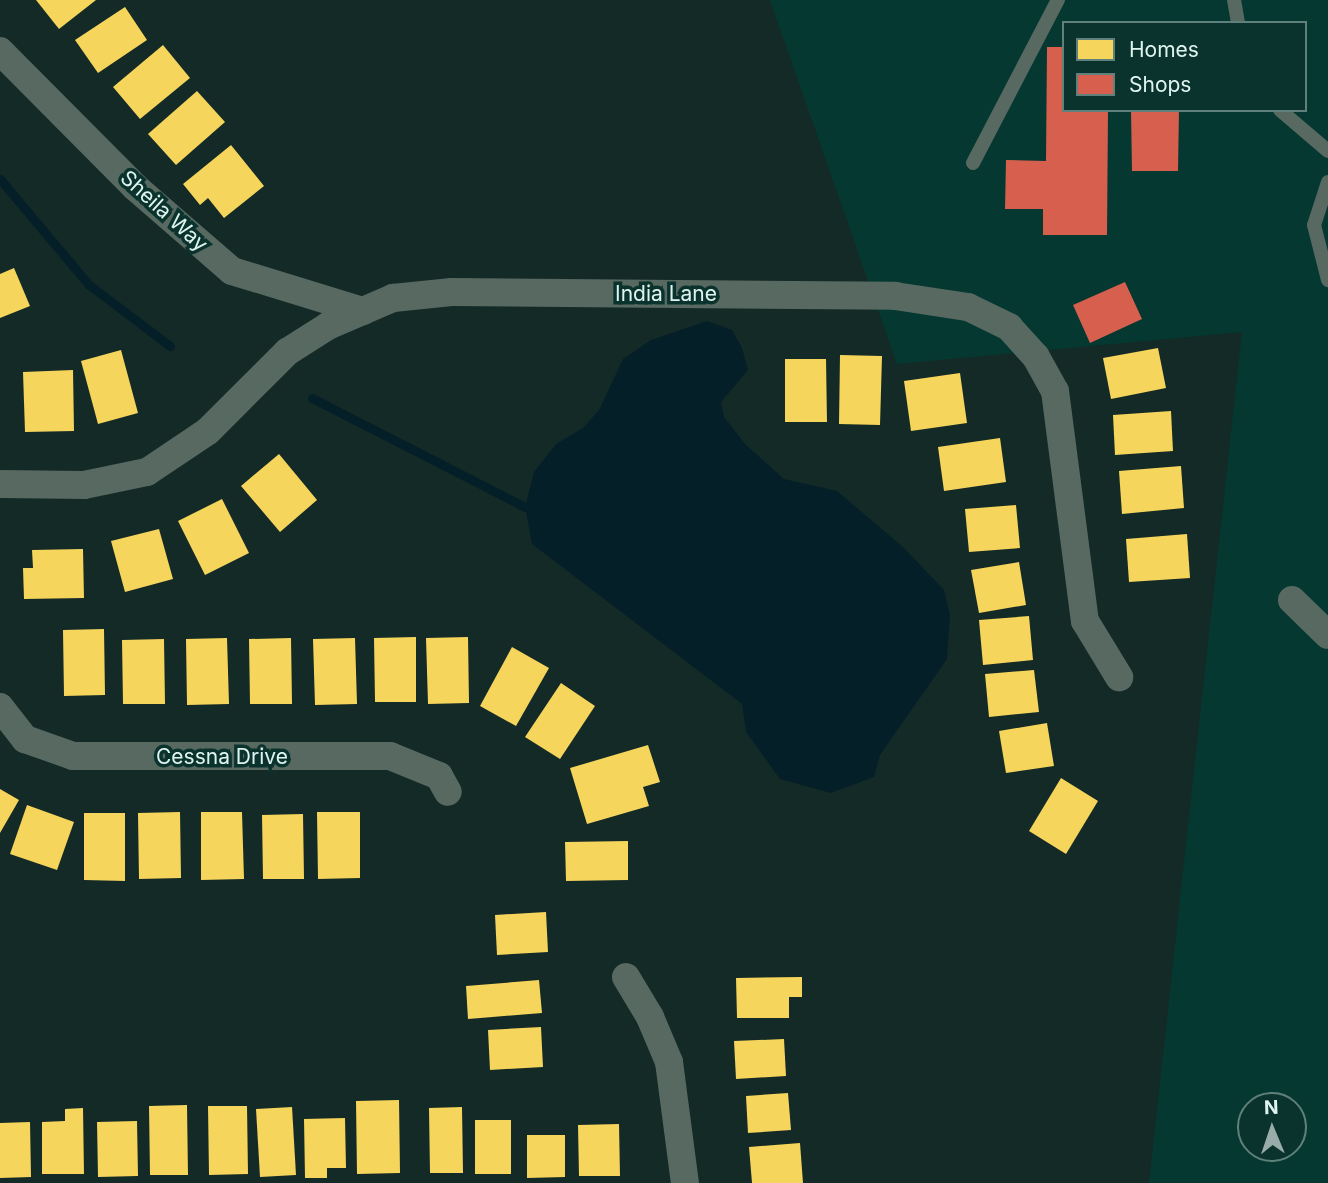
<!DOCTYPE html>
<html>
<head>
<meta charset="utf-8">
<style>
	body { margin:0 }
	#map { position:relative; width:1328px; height:1183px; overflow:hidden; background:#142a27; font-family:Inter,sans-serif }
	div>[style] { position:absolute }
	.built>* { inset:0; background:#053831 }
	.water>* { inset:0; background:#051f29 }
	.homes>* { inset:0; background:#f6d55c }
	.shops>* { inset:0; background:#d6604d }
	.stream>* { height:9px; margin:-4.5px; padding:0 4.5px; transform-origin:4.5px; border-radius:4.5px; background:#051f29 }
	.service>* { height:14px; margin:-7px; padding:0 7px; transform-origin:7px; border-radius:7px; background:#576960 }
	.minor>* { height:28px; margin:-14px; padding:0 14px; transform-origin:14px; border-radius:14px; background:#576960 }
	span { translate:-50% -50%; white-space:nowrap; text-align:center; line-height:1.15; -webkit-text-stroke:7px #0b332d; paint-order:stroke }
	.street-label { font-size:21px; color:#dff4ef }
	.legend { position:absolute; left:1062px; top:21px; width:245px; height:91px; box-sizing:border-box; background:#0b332d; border:2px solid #60807b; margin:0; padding:9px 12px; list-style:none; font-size:21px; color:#dff4ef }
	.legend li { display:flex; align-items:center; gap:14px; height:35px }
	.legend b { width:35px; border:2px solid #60807b }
	.north { position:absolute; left:1237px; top:1092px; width:70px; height:70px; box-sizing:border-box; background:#0b332d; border:2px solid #60807b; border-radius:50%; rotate:358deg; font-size:19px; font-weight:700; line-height:28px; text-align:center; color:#dff4ef }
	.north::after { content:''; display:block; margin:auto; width:24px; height:32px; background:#98ada9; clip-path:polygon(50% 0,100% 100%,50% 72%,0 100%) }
</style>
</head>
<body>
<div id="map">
	<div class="built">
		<div style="clip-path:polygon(evenodd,770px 0,1328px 0,1328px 1183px,1149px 1183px,1242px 332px,897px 364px,770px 0,1064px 23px,1305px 23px,1305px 110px,1064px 110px,1064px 23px,770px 0,1251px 1106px,1293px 1106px,1293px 1148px,1251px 1148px,1251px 1106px)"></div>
	</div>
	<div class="water">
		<div style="clip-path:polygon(707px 321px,732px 330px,742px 348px,748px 370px,721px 402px,724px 417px,746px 445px,784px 479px,837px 491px,903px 547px,944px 590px,950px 615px,947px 659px,880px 755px,874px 777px,831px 793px,780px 779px,746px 732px,742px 704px,532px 544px,525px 507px,534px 472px,556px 444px,583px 428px,599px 410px,623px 359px,651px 340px)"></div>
	</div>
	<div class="homes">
		<div style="clip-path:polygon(36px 0,96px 0,59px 29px)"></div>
		<div style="clip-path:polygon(125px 7px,147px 40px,98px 73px,75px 40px)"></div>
		<div style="clip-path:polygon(163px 45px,190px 78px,140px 119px,113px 87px)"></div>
		<div style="clip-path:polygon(197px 91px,225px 122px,176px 165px,148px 134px)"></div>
		<div style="clip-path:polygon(231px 145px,264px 186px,224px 218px,208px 198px,200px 205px,183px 184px)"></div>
		<div style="clip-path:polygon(14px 268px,30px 306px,0 318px,0 274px)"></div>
		<div style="clip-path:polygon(1158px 348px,1166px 388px,1111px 399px,1103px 358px)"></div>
		<div style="clip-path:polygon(121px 350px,138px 413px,98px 424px,81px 361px)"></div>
		<div style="clip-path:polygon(840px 355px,882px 356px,880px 425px,839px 424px)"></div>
		<div style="clip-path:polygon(785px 359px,826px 359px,827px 422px,785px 422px)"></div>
		<div style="clip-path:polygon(73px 370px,74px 431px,25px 432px,23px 372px)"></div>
		<div style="clip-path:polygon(960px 373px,967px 423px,911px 431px,904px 381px)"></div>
		<div style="clip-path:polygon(1171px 411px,1173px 451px,1115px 455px,1113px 415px)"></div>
		<div style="clip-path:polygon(1000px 438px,1006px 482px,944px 491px,938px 447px)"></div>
		<div style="clip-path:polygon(279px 454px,317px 500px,280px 532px,241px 486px)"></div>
		<div style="clip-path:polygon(1181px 466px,1184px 508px,1122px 514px,1119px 471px)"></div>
		<div style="clip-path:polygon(222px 499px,249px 553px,205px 575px,178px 521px)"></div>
		<div style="clip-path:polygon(1016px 505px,1020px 548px,969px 552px,965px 509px)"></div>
		<div style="clip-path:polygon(159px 529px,173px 579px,125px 592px,111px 541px)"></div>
		<div style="clip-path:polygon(1187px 534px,1190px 578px,1129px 582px,1126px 539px)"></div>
		<div style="clip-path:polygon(83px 549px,84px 598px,24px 599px,23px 568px,33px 568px,32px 550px)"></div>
		<div style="clip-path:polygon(1019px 562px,1026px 605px,979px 613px,971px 570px)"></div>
		<div style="clip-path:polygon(1029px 616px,1033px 660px,983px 665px,979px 620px)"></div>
		<div style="clip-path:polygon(104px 629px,105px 695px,64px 696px,63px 630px)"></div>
		<div style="clip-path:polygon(416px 637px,416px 702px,375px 702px,374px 638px)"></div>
		<div style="clip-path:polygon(468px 637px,469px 703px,428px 704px,426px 638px)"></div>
		<div style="clip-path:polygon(227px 638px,229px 704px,187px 705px,186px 639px)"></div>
		<div style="clip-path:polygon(291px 638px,292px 704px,250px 704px,249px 639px)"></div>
		<div style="clip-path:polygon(355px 638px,357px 704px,315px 705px,313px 639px)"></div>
		<div style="clip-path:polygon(164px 639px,165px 704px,123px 704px,122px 640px)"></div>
		<div style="clip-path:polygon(512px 647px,549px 668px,516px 726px,480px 706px)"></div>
		<div style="clip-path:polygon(1034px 670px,1039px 712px,989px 717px,985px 674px)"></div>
		<div style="clip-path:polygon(561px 683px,595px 706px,560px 759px,525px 737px)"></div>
		<div style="clip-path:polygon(1047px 723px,1054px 766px,1006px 773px,999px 731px)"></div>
		<div style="clip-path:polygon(648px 745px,660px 782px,643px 787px,649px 806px,587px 824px,570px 768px)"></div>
		<div style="clip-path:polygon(1061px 778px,1098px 801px,1066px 854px,1029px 831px)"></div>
		<div style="clip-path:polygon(0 789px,19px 800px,0 833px)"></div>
		<div style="clip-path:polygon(27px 805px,74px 822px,57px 870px,10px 854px)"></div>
		<div style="clip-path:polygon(180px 812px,181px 878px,139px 879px,138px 813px)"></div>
		<div style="clip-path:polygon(201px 812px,242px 812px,244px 879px,201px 880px)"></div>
		<div style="clip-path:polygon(317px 812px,360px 812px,360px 878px,318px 879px)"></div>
		<div style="clip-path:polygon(84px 813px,125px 813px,125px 881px,84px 880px)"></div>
		<div style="clip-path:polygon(303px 814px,304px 879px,263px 879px,262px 815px)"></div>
		<div style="clip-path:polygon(628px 841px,628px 880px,566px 881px,565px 842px)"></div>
		<div style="clip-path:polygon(546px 912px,548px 952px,497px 955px,495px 915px)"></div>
		<div style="clip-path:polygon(802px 977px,802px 997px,789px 997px,789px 1018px,737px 1018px,736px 978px)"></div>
		<div style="clip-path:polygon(539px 980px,542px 1013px,468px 1019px,466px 986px)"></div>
		<div style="clip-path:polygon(541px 1027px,543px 1067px,490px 1070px,488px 1030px)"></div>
		<div style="clip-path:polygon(784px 1039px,786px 1076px,736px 1079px,734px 1041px)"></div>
		<div style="clip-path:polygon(788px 1093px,791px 1130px,748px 1133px,746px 1096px)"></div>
		<div style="clip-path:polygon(399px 1100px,400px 1173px,357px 1174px,356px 1101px)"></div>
		<div style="clip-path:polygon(187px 1105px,188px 1175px,150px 1175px,149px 1106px)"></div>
		<div style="clip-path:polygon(208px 1106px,247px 1106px,248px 1174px,209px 1175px)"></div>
		<div style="clip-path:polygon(292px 1107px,296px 1175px,260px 1177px,256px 1109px)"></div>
		<div style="clip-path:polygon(462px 1107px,463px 1173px,430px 1173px,429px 1108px)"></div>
		<div style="clip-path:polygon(83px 1108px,84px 1174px,42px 1174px,42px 1122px,65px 1121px,65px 1109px)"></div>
		<div style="clip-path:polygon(345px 1118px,346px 1168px,327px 1168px,327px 1178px,305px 1178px,304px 1119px)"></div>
		<div style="clip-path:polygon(475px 1120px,511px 1120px,511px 1174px,475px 1174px)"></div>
		<div style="clip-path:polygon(137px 1121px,138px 1176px,98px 1177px,97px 1122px)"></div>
		<div style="clip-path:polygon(30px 1122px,31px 1177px,0 1178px,0 1123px)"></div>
		<div style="clip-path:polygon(619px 1124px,620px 1176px,579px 1176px,578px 1125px)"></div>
		<div style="clip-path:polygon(527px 1135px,565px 1135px,565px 1177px,527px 1178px)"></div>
		<div style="clip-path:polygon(800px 1143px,803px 1183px,752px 1183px,749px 1147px)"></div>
	</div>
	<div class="shops">
		<div style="clip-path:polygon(1047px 47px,1064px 47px,1064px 110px,1108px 110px,1107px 235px,1043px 235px,1043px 209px,1005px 209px,1006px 160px,1046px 161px)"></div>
		<div style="clip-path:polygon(1131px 110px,1179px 110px,1178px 171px,1132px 171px)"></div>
		<div style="clip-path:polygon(1125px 282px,1142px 319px,1090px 343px,1073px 305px)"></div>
	</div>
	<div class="stream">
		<div style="left:0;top:179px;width:137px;rotate:50deg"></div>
		<div style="left:88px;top:284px;width:103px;rotate:37.1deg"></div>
		<div style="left:312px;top:398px;width:239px;rotate:27.1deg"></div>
	</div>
	<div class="service">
		<div style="left:1234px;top:0;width:23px;rotate:80deg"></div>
		<div style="left:1280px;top:110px;width:63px;rotate:40.5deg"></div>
		<div style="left:973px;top:163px;width:184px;rotate:-62.5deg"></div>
		<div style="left:1328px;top:182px;width:45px;rotate:108deg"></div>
		<div style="left:1314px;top:225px;width:57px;rotate:75.7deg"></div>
	</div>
	<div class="minor">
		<div style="left:0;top:51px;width:192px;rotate:45.2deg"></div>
		<div style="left:135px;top:187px;width:128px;rotate:40.9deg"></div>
		<div style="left:232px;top:271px;width:137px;rotate:17deg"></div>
		<div style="left:0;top:484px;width:84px;rotate:0.7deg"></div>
		<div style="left:84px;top:485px;width:64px;rotate:-11.7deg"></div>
		<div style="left:147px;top:472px;width:73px;rotate:-33.9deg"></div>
		<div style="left:208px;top:431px;width:112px;rotate:-45deg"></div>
		<div style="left:287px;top:352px;width:49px;rotate:-32.4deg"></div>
		<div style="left:328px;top:326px;width:71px;rotate:-23.3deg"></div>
		<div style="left:393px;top:298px;width:59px;rotate:-5.8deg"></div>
		<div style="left:452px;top:292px;width:443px;rotate:0.5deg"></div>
		<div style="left:895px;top:296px;width:74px;rotate:8.6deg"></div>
		<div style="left:968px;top:307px;width:46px;rotate:26deg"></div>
		<div style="left:1009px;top:327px;width:40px;rotate:48deg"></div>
		<div style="left:1036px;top:357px;width:39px;rotate:61deg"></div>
		<div style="left:1055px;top:391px;width:232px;rotate:82.6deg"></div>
		<div style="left:1085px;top:621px;width:66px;rotate:58.7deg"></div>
		<div style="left:1292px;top:600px;width:50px;rotate:44.2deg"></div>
		<div style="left:0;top:707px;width:41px;rotate:52deg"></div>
		<div style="left:25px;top:739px;width:51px;rotate:19.5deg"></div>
		<div style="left:73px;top:756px;width:317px"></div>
		<div style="left:390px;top:756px;width:53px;rotate:22.2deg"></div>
		<div style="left:439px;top:776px;width:18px;rotate:61deg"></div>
		<div style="left:626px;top:977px;width:47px;rotate:59deg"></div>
		<div style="left:650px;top:1017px;width:49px;rotate:67.1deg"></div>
		<div style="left:669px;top:1062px;width:122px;rotate:82.5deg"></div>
	</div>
	<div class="street-label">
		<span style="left:164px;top:211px;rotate:42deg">Sheila Way</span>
		<span style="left:666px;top:294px">India Lane</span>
		<span style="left:222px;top:757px">Cessna Drive</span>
	</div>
	<ul class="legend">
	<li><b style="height:19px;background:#f6d55c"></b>Homes</li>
	<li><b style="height:19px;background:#d6604d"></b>Shops</li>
	</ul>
	<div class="north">N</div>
</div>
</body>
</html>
